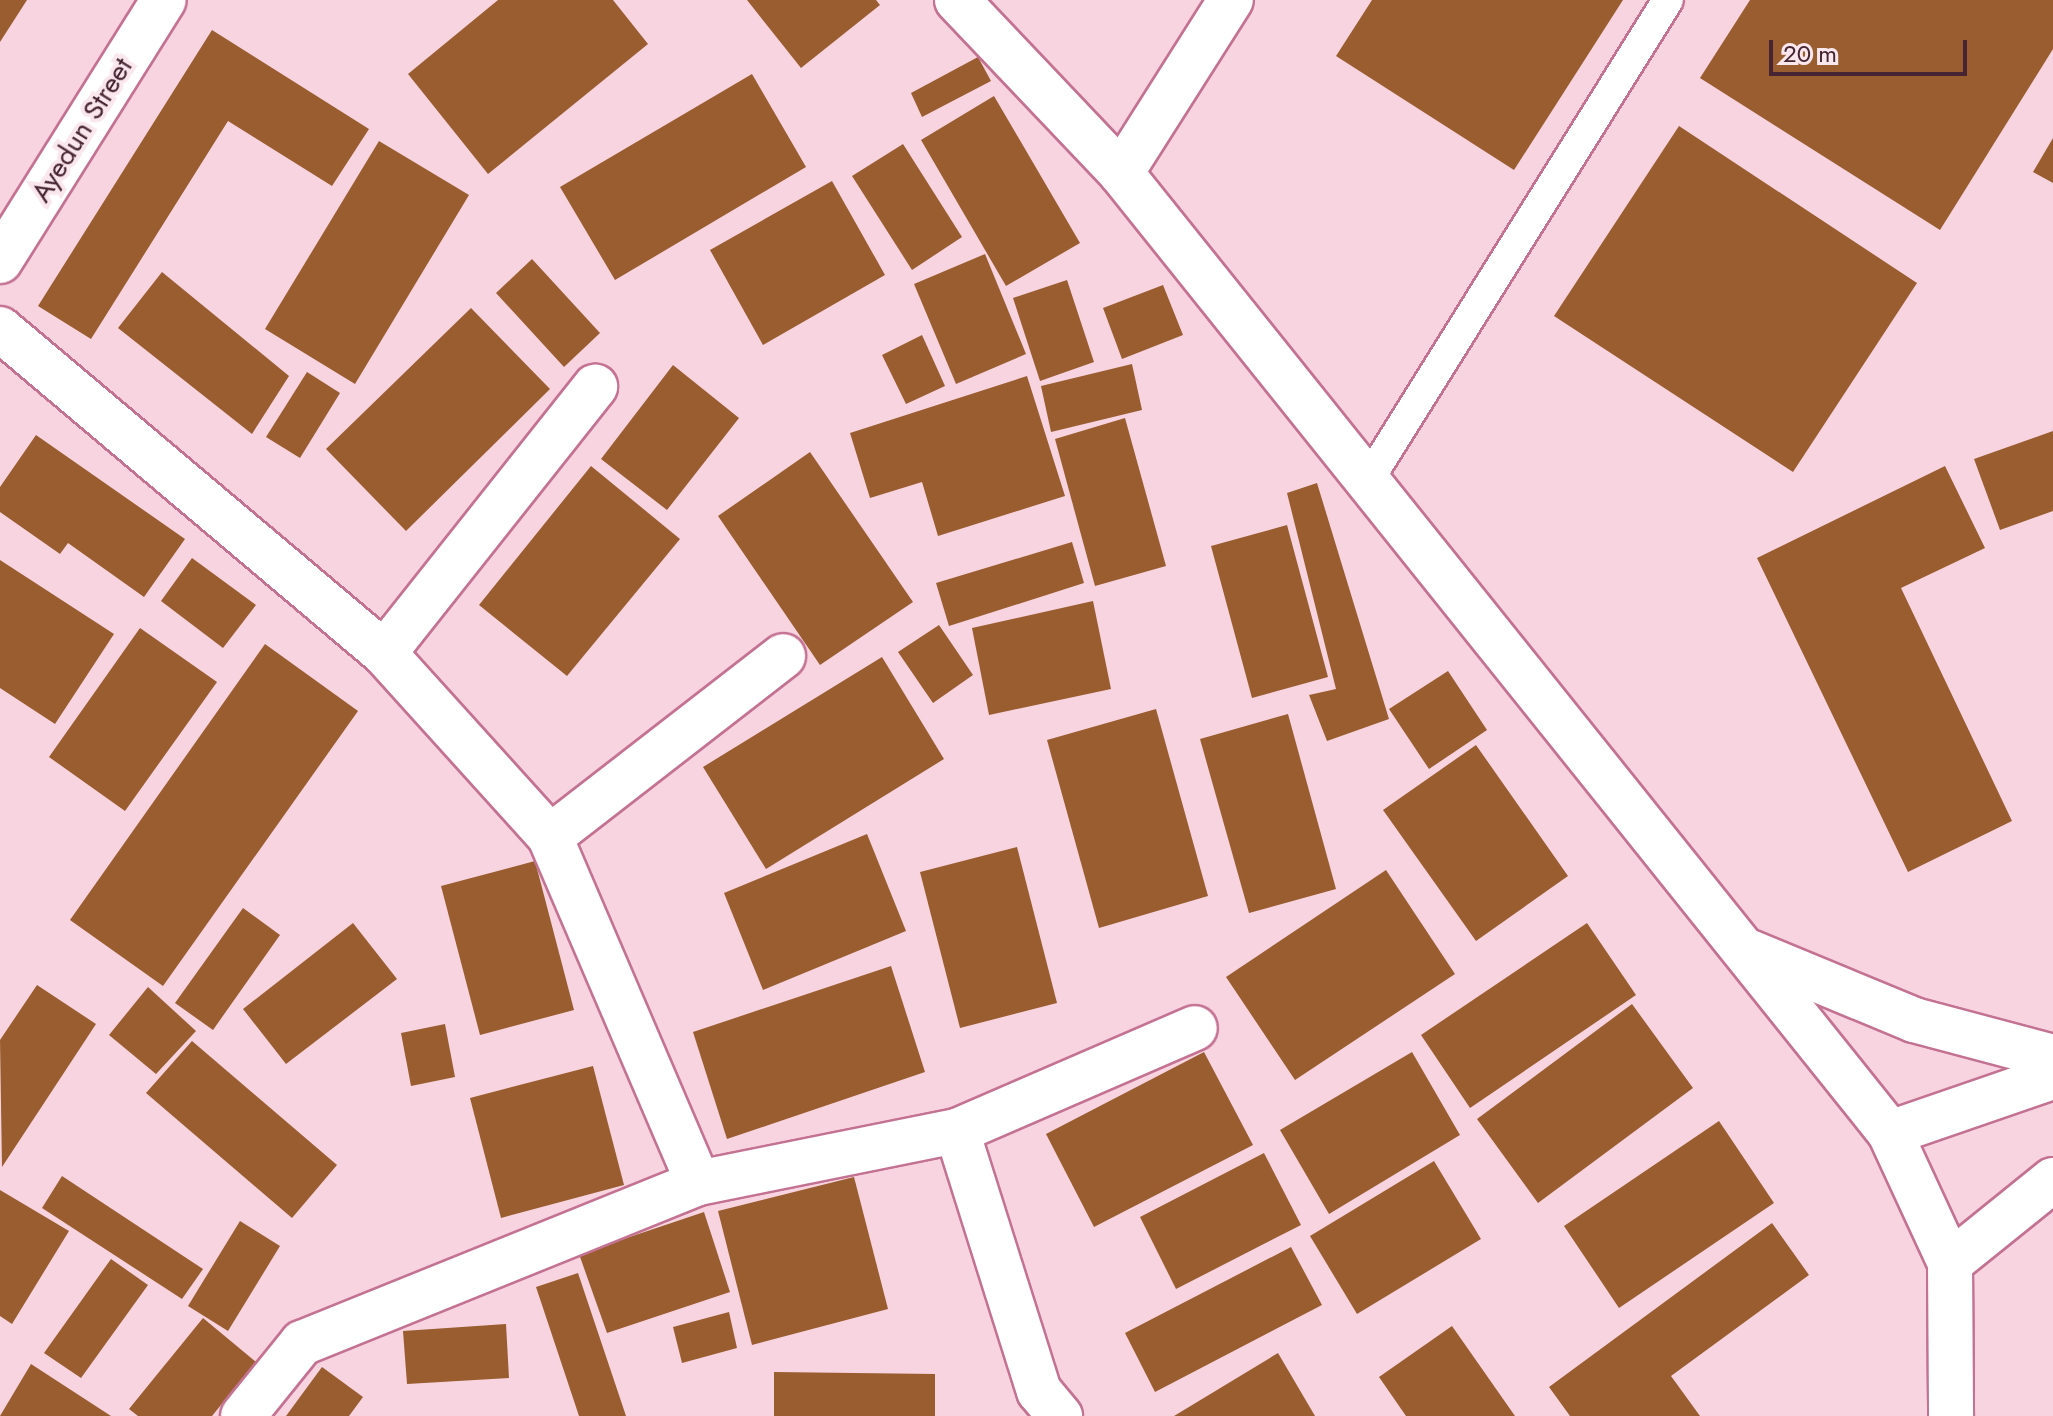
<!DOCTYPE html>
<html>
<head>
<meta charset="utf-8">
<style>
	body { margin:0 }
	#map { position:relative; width:2053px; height:1416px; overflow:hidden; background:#f8d4e0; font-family:Jost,sans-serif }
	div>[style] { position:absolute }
	.building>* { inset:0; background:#995d2f }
	.roads { filter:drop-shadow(2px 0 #c47292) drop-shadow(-2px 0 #c47292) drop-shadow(0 2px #c47292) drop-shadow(0 -2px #c47292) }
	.lane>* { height:30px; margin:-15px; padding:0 15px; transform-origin:15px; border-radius:15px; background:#fff }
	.street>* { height:44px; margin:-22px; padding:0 22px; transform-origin:22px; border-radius:22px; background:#fff }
	.secondary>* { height:44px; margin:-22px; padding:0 22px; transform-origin:22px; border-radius:22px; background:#fff }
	span { translate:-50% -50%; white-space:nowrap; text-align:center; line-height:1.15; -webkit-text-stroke:8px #f9e7ed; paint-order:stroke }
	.street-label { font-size:28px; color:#462431 }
	.scale { position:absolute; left:1769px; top:40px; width:198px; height:36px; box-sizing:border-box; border:4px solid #462431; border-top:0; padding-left:10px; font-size:24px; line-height:28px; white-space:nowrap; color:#462431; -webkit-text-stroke:6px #f9e7ed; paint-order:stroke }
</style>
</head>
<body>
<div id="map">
	<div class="building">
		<div style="clip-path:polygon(0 0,27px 0,0 42px)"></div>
		<div style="clip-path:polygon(498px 0,613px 0,648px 44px,488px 174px,408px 74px)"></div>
		<div style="clip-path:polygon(747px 0,876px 0,880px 5px,801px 68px)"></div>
		<div style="clip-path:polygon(1372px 0,1623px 0,1514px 170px,1336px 56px)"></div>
		<div style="clip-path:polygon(1750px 0,2053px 0,2053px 49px,1940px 230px,1700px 78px)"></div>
		<div style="clip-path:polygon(212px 30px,369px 129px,332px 186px,228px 121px,91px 339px,38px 306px)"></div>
		<div style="clip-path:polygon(978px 57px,991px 81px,922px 117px,911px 93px)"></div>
		<div style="clip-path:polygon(752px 74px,806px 167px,615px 280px,560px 187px)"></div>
		<div style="clip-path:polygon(994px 96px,1080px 243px,1006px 286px,921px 140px)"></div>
		<div style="clip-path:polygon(1679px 126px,1917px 283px,1793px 472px,1554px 316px)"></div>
		<div style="clip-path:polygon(2053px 138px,2053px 183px,2033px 172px)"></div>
		<div style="clip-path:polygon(379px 141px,469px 195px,355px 384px,265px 329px)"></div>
		<div style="clip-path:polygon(903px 144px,962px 237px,912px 270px,852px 176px)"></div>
		<div style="clip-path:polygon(832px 181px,885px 275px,763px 345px,710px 250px)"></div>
		<div style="clip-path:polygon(985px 254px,1026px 354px,956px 384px,914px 284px)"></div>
		<div style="clip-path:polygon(532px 259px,600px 333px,564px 367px,496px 293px)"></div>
		<div style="clip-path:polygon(162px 272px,289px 376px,252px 434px,118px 328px)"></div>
		<div style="clip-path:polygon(1067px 280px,1094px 362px,1040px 381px,1013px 298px)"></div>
		<div style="clip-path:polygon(1163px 285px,1183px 335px,1122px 359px,1103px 308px)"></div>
		<div style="clip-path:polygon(471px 308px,550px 389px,406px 531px,326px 449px)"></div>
		<div style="clip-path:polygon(922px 335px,945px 386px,906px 404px,882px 355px)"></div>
		<div style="clip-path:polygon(1132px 364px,1142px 410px,1051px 432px,1041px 386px)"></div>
		<div style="clip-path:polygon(673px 365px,739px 418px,667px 510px,601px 459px)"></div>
		<div style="clip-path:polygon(307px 372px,340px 393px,300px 458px,266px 437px)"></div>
		<div style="clip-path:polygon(1027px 376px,1065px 496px,938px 536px,922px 482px,870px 498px,850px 433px)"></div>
		<div style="clip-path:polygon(1125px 418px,1166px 566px,1095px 586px,1055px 439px)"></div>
		<div style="clip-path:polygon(2053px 431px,2053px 511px,2000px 530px,1974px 459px)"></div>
		<div style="clip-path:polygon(36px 435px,185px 539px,144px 597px,68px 543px,60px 554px,0 512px,0 487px)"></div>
		<div style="clip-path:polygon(810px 452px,913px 602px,820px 665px,718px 516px)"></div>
		<div style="clip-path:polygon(591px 466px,680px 539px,567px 676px,479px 605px)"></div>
		<div style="clip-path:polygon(1945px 466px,1985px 548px,1901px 588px,2012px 821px,1908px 872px,1757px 558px)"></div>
		<div style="clip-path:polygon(1317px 483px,1389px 719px,1327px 741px,1309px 695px,1336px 689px,1287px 493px)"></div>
		<div style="clip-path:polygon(1287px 525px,1328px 677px,1252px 698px,1211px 546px)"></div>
		<div style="clip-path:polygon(1072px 542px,1084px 583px,949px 626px,936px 583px)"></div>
		<div style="clip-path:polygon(192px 558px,256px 605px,223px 648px,161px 601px)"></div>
		<div style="clip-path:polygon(0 560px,114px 634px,55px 724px,0 688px)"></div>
		<div style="clip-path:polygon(1093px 601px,1111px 689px,989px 715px,972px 628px)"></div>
		<div style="clip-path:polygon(939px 625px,973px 675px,933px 703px,898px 652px)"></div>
		<div style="clip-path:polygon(140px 628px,217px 682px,125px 811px,49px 757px)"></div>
		<div style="clip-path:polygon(265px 644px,358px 711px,163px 986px,70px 920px)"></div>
		<div style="clip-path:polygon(882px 657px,944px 759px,766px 869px,703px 767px)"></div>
		<div style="clip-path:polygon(1448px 671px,1487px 730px,1429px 769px,1389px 709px)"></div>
		<div style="clip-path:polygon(1156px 709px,1208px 896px,1099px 928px,1047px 740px)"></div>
		<div style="clip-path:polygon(1288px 714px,1336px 889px,1249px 913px,1200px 739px)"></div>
		<div style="clip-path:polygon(1476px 745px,1568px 876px,1476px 941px,1383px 810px)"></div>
		<div style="clip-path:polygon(867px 834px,906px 931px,763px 990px,724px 893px)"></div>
		<div style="clip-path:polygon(1017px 847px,1057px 1003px,960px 1028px,920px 872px)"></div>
		<div style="clip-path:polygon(535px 861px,574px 1010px,480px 1035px,441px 886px)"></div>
		<div style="clip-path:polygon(1386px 870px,1455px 974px,1295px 1080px,1226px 977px)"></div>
		<div style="clip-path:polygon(243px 908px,280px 935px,213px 1030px,175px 1003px)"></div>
		<div style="clip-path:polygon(353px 923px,397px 979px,286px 1064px,243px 1009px)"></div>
		<div style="clip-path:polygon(1587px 923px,1636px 995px,1470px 1108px,1421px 1035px)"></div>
		<div style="clip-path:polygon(891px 966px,925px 1072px,727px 1139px,693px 1032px)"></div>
		<div style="clip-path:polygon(37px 985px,96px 1024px,2px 1167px,0 1040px)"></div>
		<div style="clip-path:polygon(148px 987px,196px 1031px,156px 1074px,109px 1035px)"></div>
		<div style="clip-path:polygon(1632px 1004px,1693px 1088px,1538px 1203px,1477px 1119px)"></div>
		<div style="clip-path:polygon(445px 1024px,455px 1077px,411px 1086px,401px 1033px)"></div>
		<div style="clip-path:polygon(192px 1041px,337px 1165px,292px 1218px,146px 1093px)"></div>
		<div style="clip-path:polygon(1204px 1052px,1253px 1145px,1094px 1227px,1046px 1134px)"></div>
		<div style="clip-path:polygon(1412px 1052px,1460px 1135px,1329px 1214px,1280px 1130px)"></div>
		<div style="clip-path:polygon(593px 1066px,624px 1185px,501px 1218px,470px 1098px)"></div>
		<div style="clip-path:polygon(1719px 1121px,1774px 1203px,1619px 1308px,1564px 1226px)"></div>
		<div style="clip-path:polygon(1264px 1153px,1301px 1225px,1176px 1289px,1140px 1217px)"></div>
		<div style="clip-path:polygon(1434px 1161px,1481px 1239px,1357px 1314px,1310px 1236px)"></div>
		<div style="clip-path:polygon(62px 1176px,203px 1269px,182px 1299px,42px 1208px)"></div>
		<div style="clip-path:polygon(854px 1177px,888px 1309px,752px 1345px,718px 1211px)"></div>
		<div style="clip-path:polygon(0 1190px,69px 1231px,12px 1324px,0 1316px)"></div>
		<div style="clip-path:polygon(704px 1212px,730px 1292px,607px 1333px,579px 1254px)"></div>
		<div style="clip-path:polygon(240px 1221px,280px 1246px,228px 1331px,188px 1306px)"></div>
		<div style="clip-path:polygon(1772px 1223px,1809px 1275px,1671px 1376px,1700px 1416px,1570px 1416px,1549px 1387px)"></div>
		<div style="clip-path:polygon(1291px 1247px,1322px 1305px,1155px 1392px,1125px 1333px)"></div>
		<div style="clip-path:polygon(111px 1259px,148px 1285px,81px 1378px,44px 1353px)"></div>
		<div style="clip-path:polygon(578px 1273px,626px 1416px,579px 1416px,536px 1287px)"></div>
		<div style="clip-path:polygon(729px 1312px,737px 1348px,682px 1363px,673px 1327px)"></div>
		<div style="clip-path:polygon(203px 1318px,256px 1362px,212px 1416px,138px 1416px,129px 1409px)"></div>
		<div style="clip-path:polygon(506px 1324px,509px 1378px,407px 1384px,403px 1331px)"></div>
		<div style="clip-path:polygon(1452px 1326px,1515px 1416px,1406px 1416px,1379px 1377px)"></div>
		<div style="clip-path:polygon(1278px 1353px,1315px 1416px,1174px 1416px)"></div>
		<div style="clip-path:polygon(31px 1364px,111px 1416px,0 1416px)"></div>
		<div style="clip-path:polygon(322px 1367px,363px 1397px,349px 1416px,286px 1416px)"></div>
		<div style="clip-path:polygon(774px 1372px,935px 1374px,935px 1416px,774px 1416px)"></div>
	</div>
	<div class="roads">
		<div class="lane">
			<div style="left:1367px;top:482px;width:568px;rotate:-58.02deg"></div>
		</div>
		<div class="street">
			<div style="left:1121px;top:173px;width:205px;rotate:-57.6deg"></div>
			<div style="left:0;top:261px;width:308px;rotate:-57.9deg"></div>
			<div style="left:0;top:329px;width:502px;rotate:40.16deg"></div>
			<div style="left:384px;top:653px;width:248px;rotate:47.9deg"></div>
			<div style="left:550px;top:837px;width:376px;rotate:66.8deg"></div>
			<div style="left:384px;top:653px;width:340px;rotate:-51.6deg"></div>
			<div style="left:550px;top:837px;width:295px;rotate:-37.8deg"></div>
			<div style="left:957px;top:1131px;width:273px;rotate:72.5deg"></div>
			<div style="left:1039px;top:1391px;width:33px;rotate:50deg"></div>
			<div style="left:243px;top:1416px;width:94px;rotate:-51.1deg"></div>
			<div style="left:302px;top:1343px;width:427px;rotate:-22deg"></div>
			<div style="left:698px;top:1183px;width:264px;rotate:-11.4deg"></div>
			<div style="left:957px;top:1131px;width:259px;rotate:-23.4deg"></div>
		</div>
		<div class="secondary">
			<div style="left:957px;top:0;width:238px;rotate:46.5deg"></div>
			<div style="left:1121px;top:173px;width:1230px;rotate:51.3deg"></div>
			<div style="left:1890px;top:1133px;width:143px;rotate:65.2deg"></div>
			<div style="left:1950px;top:1263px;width:153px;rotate:89.6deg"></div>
			<div style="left:1750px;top:952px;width:178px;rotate:22.5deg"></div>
			<div style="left:1914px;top:1020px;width:144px;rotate:14.9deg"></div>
			<div style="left:1890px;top:1133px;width:172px;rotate:-19deg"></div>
			<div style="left:1950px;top:1263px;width:132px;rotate:-38.9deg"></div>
		</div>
	</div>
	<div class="street-label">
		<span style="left:82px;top:130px;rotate:-58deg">Ayedun Street</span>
	</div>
	<div class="scale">20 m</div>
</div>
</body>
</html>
